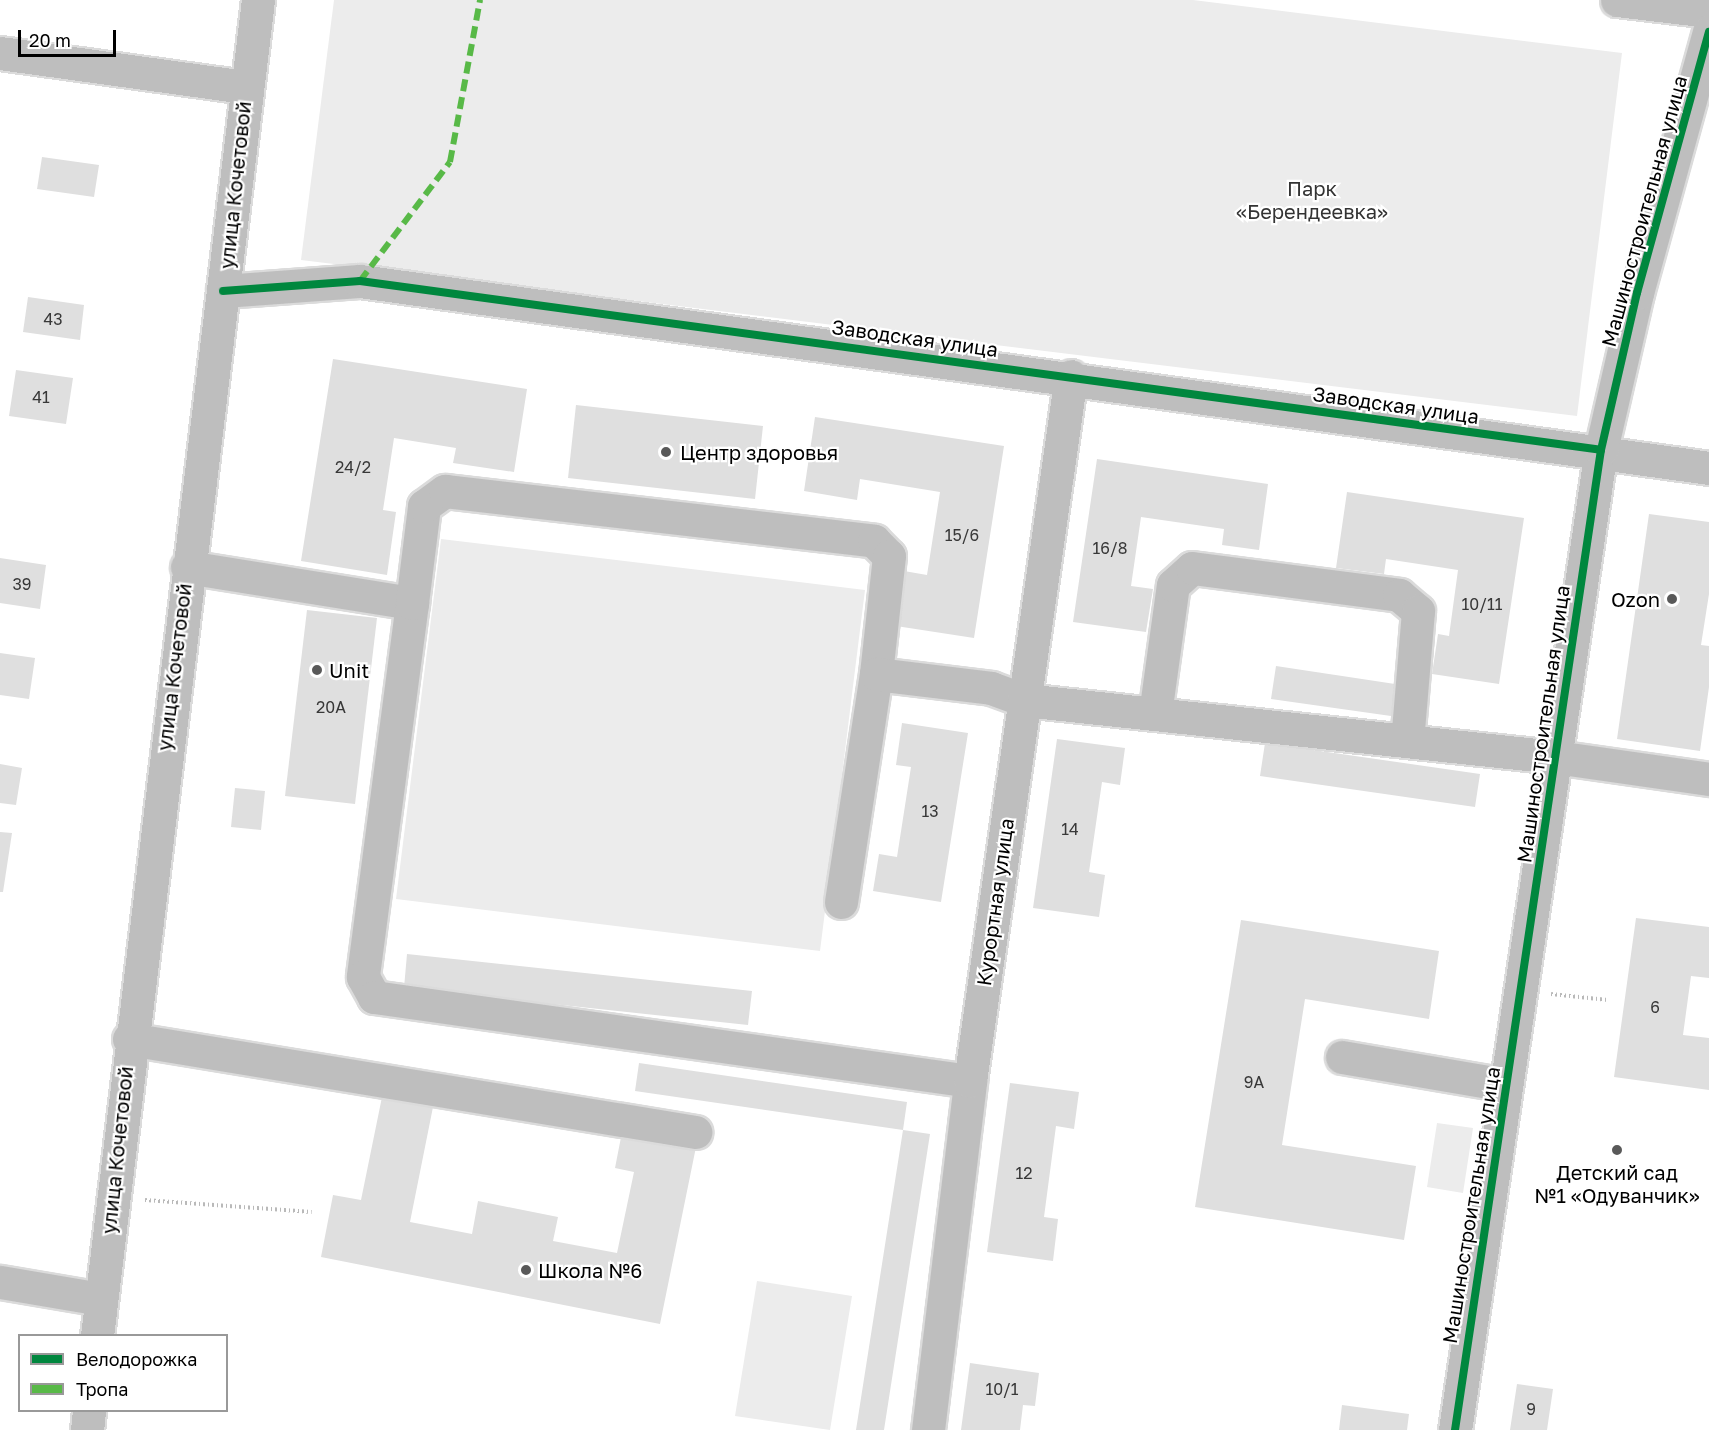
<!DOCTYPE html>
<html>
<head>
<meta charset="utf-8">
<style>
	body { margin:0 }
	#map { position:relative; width:1709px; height:1430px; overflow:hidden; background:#fff; font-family:"Golos Text",sans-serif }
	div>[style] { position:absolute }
	.green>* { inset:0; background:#ececec }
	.building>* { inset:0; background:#dfdfdf }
	.path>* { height:4px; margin-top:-2px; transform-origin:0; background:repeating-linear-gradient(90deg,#b9b9b9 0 1.5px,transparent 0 4.5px) }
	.roads { filter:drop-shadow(2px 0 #dbdbdb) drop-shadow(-2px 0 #dbdbdb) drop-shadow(0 2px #dbdbdb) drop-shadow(0 -2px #dbdbdb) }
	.minor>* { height:33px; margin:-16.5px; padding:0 16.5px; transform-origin:16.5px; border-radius:16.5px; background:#bebebe }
	.major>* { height:33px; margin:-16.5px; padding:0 16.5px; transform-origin:16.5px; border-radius:16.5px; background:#bebebe }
	.quiet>* { height:6px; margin-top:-3px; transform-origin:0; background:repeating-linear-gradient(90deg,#58b947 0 12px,transparent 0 18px) }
	.cycleway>* { height:8px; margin:-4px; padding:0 4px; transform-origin:4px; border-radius:4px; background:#00873e }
	.dots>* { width:16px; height:16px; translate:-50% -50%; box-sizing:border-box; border:3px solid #fff; border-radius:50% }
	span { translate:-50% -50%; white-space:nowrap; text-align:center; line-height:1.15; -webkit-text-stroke:4.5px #fff; paint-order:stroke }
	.number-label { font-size:16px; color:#383838 }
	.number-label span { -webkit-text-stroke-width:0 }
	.street-label { font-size:20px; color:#000 }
	.park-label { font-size:20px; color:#333 }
	.poi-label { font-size:20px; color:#000 }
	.left { translate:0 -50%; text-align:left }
	.right { translate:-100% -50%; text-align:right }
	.legend { position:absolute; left:18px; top:1334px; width:210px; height:78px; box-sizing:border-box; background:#fff; border:2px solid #999; margin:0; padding:8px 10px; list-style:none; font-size:18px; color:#000 }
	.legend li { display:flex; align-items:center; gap:12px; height:30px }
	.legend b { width:30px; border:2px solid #999 }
	.scale { position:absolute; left:18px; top:30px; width:98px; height:27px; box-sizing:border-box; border:3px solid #000; border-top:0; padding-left:8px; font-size:18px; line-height:21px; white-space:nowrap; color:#000; -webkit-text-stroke:4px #fff; paint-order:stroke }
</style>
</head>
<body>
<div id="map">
	<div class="green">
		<div style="clip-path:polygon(334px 0,1193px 0,1622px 53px,1577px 416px,301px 260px)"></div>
		<div style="clip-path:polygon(441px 539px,865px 590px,820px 951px,396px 899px)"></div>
		<div style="clip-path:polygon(1437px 1123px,1473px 1128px,1463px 1193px,1427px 1187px)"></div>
		<div style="clip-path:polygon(757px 1281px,852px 1296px,830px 1430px,735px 1416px)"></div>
	</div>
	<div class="building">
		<div style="clip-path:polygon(42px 157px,99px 165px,94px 197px,37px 189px)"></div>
		<div style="clip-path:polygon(28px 297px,84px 305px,80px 340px,23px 332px)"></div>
		<div style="clip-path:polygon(333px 359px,527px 389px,514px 472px,453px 463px,456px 448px,394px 438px,383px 510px,396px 512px,387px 575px,301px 561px)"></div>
		<div style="clip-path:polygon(16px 370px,73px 378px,66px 424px,9px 416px)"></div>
		<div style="clip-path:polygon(576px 405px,763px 426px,755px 499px,568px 478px)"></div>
		<div style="clip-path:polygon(815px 417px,1004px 446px,974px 638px,896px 626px,904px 571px,927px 575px,940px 492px,860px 479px,857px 500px,804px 491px)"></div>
		<div style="clip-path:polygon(1097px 459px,1268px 484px,1259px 550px,1222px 545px,1224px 529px,1141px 517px,1131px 586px,1153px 589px,1146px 632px,1073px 622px)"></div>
		<div style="clip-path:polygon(1347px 492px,1524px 518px,1499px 684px,1432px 674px,1438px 634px,1449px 636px,1458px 570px,1386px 559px,1384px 574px,1336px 568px)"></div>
		<div style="clip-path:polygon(1649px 514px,1709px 522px,1709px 594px,1701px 645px,1709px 646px,1709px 687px,1700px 751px,1617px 739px)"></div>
		<div style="clip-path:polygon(0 558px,46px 565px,40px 609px,0 603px)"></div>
		<div style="clip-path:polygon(307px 610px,377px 618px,355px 804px,285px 796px)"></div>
		<div style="clip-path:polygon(0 653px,35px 658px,29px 699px,0 695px)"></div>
		<div style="clip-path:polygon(1276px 666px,1395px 684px,1391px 716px,1271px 699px)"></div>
		<div style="clip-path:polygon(902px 723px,968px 733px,941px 902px,873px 891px,879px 854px,897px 857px,911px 767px,896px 765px)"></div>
		<div style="clip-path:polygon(1057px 739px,1125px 748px,1120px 785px,1102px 782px,1089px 872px,1105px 875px,1099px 917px,1033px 908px)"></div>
		<div style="clip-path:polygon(1265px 743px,1480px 774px,1475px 807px,1260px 776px)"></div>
		<div style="clip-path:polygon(0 764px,22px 768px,16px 805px,0 803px)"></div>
		<div style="clip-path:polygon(235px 788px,265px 791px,261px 830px,231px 827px)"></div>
		<div style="clip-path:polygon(0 832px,12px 833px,3px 892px,0 892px)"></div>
		<div style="clip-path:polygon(1636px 918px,1709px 927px,1709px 978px,1691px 976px,1683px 1035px,1709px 1038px,1709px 1090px,1614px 1077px)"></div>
		<div style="clip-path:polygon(1241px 920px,1439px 951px,1429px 1019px,1305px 999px,1282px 1145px,1416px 1166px,1404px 1240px,1195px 1207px)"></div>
		<div style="clip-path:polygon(407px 954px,752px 991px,748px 1025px,404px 988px)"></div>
		<div style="clip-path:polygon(639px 1063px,907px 1102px,903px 1130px,930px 1134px,884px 1430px,856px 1430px,903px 1130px,635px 1091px)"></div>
		<div style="clip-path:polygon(1010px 1083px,1079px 1092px,1074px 1129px,1056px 1126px,1044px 1217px,1058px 1219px,1053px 1261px,987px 1252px)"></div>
		<div style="clip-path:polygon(382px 1097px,433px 1107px,410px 1222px,472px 1234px,478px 1201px,558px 1217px,553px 1241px,617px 1253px,634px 1172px,615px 1168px,622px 1132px,696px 1147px,660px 1324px,321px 1257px,333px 1195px,361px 1200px)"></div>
		<div style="clip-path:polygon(970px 1363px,1039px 1373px,1035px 1406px,1023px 1405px,1020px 1430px,961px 1430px)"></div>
		<div style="clip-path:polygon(1517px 1384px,1553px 1389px,1547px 1430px,1510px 1430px)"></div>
		<div style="clip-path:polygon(1342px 1405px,1409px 1414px,1407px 1430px,1339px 1430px)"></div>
	</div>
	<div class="path">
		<div style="left:1551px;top:994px;width:57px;rotate:6deg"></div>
		<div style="left:145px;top:1200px;width:167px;rotate:4.1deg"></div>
	</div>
	<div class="roads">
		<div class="minor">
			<div style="left:1617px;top:0;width:93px;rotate:6.8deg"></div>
			<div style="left:0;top:53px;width:248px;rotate:7.9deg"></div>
			<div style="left:223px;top:291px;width:137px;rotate:-4.2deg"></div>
			<div style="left:360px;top:281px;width:1362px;rotate:7.89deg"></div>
			<div style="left:187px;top:567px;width:228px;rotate:9.1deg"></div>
			<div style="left:412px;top:603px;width:377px;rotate:97.5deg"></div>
			<div style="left:363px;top:977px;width:23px;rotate:61deg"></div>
			<div style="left:374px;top:997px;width:602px;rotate:8.02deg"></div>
			<div style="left:412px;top:603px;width:98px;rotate:-82.9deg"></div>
			<div style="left:424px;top:506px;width:26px;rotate:-36deg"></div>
			<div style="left:445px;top:491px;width:432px;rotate:6.6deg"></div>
			<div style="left:874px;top:541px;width:21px;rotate:45deg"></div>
			<div style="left:889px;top:556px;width:119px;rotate:96.3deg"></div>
			<div style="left:1155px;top:714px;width:130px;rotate:-82.1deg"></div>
			<div style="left:1173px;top:585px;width:25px;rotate:-42deg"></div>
			<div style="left:1192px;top:568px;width:209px;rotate:7.4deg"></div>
			<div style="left:1399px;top:595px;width:25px;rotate:40deg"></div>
			<div style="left:1418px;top:611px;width:130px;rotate:94.8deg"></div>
			<div style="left:841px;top:902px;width:231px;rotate:-81.3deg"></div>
			<div style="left:876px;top:674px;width:116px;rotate:6.9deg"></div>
			<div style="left:991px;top:688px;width:35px;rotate:20deg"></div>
			<div style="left:1024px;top:700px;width:534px;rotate:6.13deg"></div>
			<div style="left:1555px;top:757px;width:156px;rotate:8.1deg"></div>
			<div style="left:129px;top:1039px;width:574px;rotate:9.33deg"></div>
			<div style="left:1342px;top:1057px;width:166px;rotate:9.7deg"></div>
			<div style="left:0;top:1282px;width:102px;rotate:9.6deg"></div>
			<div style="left:928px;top:1430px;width:352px;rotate:-83.1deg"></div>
			<div style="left:970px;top:1081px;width:712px;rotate:-81.85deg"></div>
			<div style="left:1455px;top:1430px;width:991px;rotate:-81.53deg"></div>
			<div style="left:1601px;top:450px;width:161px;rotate:-77.1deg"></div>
			<div style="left:1637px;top:293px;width:271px;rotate:-74.6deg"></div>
		</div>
		<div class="major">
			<div style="left:97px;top:1336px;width:1346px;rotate:-83.13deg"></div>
			<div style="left:87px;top:1430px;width:20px;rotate:-84deg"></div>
		</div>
	</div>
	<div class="quiet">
		<div style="left:360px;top:281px;width:149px;rotate:-52.9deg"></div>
		<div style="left:450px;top:162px;width:165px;rotate:-79.5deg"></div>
	</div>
	<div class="cycleway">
		<div style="left:223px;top:291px;width:137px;rotate:-4.2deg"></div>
		<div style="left:360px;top:281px;width:1252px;rotate:7.75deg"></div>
		<div style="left:1455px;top:1430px;width:991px;rotate:-81.53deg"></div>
		<div style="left:1601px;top:450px;width:161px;rotate:-77.1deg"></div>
		<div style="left:1637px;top:293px;width:271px;rotate:-74.6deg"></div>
	</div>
	<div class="dots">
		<div style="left:666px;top:452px;background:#595959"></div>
		<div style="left:1672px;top:599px;background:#595959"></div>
		<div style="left:317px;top:670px;background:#595959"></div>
		<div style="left:1617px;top:1150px;background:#595959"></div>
		<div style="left:526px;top:1270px;background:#595959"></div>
	</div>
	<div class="number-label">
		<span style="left:53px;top:319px">43</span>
		<span style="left:41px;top:397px">41</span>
		<span style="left:353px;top:467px">24/2</span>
		<span style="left:962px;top:535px">15/6</span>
		<span style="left:1110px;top:548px">16/8</span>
		<span style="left:22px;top:584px">39</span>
		<span style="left:1482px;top:604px">10/11</span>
		<span style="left:331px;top:707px">20А</span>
		<span style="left:930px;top:811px">13</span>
		<span style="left:1070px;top:829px">14</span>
		<span style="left:1655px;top:1007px">6</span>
		<span style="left:1254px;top:1082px">9А</span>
		<span style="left:1024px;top:1173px">12</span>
		<span style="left:1002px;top:1389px">10/1</span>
		<span style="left:1531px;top:1409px">9</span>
	</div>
	<div class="street-label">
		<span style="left:235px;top:185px;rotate:-84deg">улица Кочетовой</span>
		<span style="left:1644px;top:211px;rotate:-75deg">Машиностроительная улица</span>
		<span style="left:915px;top:338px;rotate:8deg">Заводская улица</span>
		<span style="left:1396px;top:405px;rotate:8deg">Заводская улица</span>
		<span style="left:174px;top:667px;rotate:-83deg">улица Кочетовой</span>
		<span style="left:1543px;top:724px;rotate:-82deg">Машиностроительная улица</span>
		<span style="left:995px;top:902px;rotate:-82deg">Курортная улица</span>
		<span style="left:117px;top:1150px;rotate:-84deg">улица Кочетовой</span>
		<span style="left:1471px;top:1205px;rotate:-81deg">Машиностроительная улица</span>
	</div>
	<div class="park-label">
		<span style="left:1312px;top:200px">Парк<br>«Берендеевка»</span>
	</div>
	<div class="poi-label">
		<span class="left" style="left:680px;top:452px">Центр здоровья</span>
		<span class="right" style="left:1660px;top:599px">Ozon</span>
		<span class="left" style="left:329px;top:670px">Unit</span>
		<span style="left:1617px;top:1184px">Детский сад<br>№1 «Одуванчик»</span>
		<span class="left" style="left:538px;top:1270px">Школа №6</span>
	</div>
	<ul class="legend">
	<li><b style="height:8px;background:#00873e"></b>Велодорожка</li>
	<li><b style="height:8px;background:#58b947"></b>Тропа</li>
	</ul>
	<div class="scale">20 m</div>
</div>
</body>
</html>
